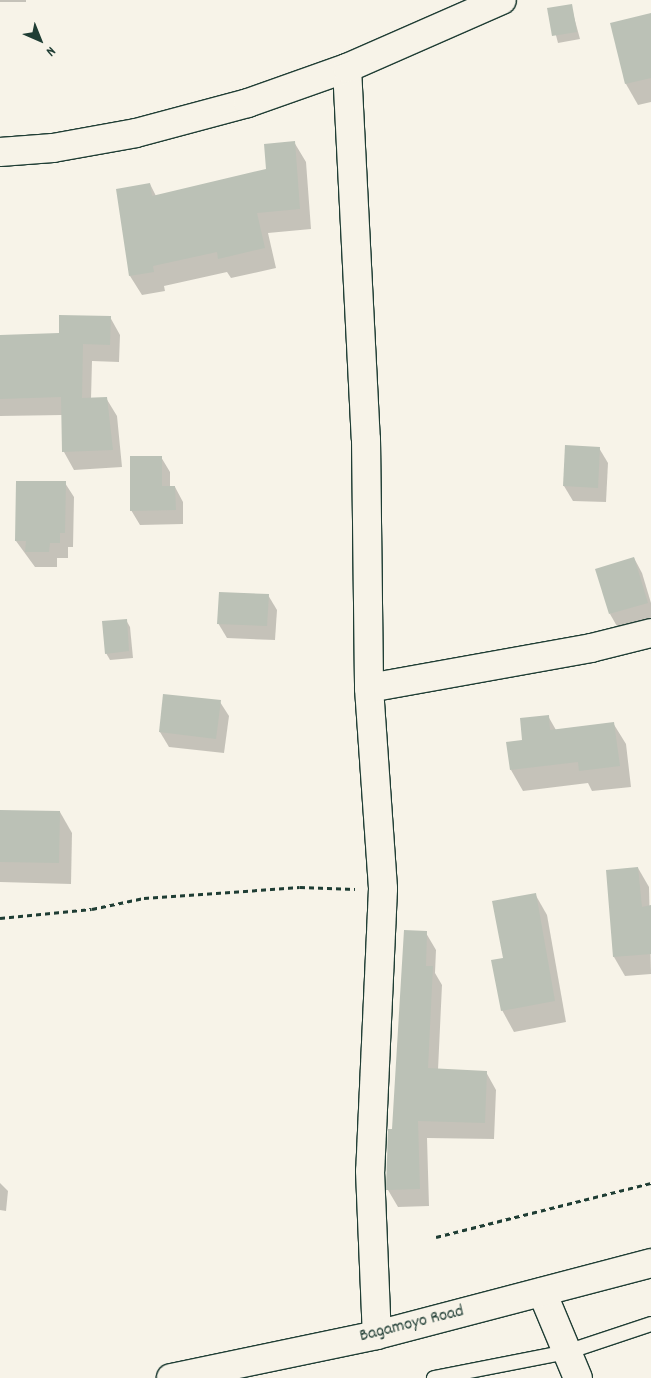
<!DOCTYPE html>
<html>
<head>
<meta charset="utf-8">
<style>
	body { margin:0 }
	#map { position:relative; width:651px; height:1378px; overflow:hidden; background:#f7f3e8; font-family:Dekko,sans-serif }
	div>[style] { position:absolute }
	.shadow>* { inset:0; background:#0003 }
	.building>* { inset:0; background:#bbc1b6 }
	.path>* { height:3px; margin-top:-1.5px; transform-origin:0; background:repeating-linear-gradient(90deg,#1f3d34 0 5px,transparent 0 9px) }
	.roads { filter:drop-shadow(1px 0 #1f3d34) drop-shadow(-1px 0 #1f3d34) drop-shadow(0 1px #1f3d34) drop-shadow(0 -1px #1f3d34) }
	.lane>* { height:14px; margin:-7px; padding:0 7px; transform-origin:7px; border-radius:7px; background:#f7f3e8 }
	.street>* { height:28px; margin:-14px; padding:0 14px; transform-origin:14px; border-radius:14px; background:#f7f3e8 }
	.highway>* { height:28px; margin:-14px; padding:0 14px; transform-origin:14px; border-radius:14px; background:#f7f3e8 }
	span { translate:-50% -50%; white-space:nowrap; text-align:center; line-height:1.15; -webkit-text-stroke:5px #f7f3e8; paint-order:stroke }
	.street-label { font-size:18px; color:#1f3d34 }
	.north { position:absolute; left:15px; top:15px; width:50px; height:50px; -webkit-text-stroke:4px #f7f3e8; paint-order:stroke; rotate:136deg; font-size:14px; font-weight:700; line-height:20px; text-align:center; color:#1f3d34 }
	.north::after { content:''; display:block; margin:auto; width:18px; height:22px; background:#1f3d34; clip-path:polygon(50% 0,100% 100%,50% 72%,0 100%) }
</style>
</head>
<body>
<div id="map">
	<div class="shadow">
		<div style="clip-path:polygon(0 0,26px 0,26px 2px,0 2px)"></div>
		<div style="clip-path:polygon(571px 6px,580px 39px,558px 43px,549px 9px)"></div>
		<div style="clip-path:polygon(651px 14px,651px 102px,638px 105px,626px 84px,612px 24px)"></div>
		<div style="clip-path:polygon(294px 142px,306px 162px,311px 229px,268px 233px,276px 268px,231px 278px,227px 272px,164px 286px,165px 291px,142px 295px,130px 276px,150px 184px,156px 196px,268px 170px)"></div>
		<div style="clip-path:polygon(110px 317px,120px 335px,119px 362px,92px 361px,91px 399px,106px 398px,117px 416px,122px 467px,74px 470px,64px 452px,63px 415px,0 416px,0 336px,60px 334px)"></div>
		<div style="clip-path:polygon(599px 448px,608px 463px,606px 502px,573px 501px,564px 486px)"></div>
		<div style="clip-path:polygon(161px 457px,170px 472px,170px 487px,175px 487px,183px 502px,183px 524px,140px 525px,131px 510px)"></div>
		<div style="clip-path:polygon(65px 483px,74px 497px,73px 547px,68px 547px,68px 558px,57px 558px,57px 567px,35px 567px,16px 541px)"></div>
		<div style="clip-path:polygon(634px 558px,642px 573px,651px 603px,651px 619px,618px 628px,610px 614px)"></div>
		<div style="clip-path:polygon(268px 595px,277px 610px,275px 640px,227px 638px,218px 623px)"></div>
		<div style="clip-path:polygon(126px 620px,130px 627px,133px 658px,110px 660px,106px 653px)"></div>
		<div style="clip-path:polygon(220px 702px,229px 716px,224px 753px,169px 747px,160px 732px)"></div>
		<div style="clip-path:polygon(548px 716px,556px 730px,613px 723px,626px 744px,631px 787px,592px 791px,588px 783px,523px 791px,511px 770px,524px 741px)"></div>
		<div style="clip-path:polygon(0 811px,60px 812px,72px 833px,71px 884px,0 882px)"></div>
		<div style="clip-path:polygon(638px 868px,649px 887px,651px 974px,625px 976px,614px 957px)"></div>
		<div style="clip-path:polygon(535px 894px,547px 915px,566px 1022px,514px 1032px,502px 1010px,504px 958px)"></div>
		<div style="clip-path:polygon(426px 933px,436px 950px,435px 973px,442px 985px,438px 1070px,486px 1072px,496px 1090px,494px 1139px,427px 1138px,429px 1206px,398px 1207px,388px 1190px,389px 1130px,393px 1130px)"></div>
		<div style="clip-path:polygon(0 1183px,8px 1191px,6px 1211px,0 1210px)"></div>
	</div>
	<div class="building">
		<div style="clip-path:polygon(572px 4px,577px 32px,552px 36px,547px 8px)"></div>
		<div style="clip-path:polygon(651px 13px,651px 78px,625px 84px,610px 23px)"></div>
		<div style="clip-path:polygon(295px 141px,300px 209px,257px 213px,265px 248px,218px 259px,217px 252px,153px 266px,154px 272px,129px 276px,116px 189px,150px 183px,152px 196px,266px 169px,264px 144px)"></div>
		<div style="clip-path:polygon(59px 315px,111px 316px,110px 345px,83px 344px,82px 398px,107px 397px,113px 450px,62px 452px,61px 397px,0 399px,0 335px,59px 333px)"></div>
		<div style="clip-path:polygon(565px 445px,600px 447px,598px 488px,563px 486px)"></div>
		<div style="clip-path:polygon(130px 456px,162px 456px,162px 486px,175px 486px,176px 510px,130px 511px)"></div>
		<div style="clip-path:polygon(16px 481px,66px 481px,65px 533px,60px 533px,60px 543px,50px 543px,49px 552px,25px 552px,26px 541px,15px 541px)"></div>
		<div style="clip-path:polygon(634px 557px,648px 603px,609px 614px,595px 569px)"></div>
		<div style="clip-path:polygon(219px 592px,269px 594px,267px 626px,217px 624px)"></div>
		<div style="clip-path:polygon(127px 619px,129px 651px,105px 654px,102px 621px)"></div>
		<div style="clip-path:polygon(163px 694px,221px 700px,216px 739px,159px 732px)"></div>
		<div style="clip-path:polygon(549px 715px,550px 730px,614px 722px,620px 766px,579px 771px,578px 762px,510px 770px,506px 742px,522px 740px,520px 718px)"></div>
		<div style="clip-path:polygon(0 810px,60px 811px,59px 863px,0 862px)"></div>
		<div style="clip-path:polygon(638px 867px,642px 907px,651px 905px,651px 954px,613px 957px,606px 870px)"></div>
		<div style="clip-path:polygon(536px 893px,555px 1001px,501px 1011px,491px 960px,503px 958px,492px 901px)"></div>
		<div style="clip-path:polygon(404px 930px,427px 931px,426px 966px,433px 966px,428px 1068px,487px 1071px,485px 1123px,418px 1121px,420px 1189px,386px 1190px,388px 1129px,392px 1129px)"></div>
	</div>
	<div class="path">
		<div style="left:0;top:918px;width:92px;rotate:-5.6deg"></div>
		<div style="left:92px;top:909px;width:53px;rotate:-11.9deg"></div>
		<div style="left:144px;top:898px;width:156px;rotate:-4deg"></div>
		<div style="left:300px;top:887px;width:55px;rotate:2.1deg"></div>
		<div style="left:436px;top:1237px;width:222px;rotate:-14.1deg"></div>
	</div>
	<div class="roads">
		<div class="lane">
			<div style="left:434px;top:1378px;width:136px;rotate:-11.1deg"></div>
			<div style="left:567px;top:1352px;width:89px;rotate:-18.4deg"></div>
		</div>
		<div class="street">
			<div style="left:347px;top:68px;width:371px;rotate:87.1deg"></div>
			<div style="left:366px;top:439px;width:249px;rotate:89.3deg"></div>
			<div style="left:369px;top:688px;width:201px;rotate:86deg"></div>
			<div style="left:383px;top:889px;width:282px;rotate:92.6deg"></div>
			<div style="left:370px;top:1171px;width:164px;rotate:87.6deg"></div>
			<div style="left:0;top:152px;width:53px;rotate:-4.3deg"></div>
			<div style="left:53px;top:148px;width:84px;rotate:-10.2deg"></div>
			<div style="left:136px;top:133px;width:116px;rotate:-15deg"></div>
			<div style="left:248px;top:103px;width:105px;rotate:-19.5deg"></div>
			<div style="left:347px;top:68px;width:169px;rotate:-23.7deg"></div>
			<div style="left:369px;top:688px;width:226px;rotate:-10.2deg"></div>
			<div style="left:591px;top:648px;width:62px;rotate:-14deg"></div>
			<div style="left:542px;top:1292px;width:93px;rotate:67.3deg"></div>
		</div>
		<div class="highway">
			<div style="left:171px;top:1378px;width:210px;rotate:-11.8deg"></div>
			<div style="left:377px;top:1335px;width:283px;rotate:-14.7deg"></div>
		</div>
	</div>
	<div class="street-label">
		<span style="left:412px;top:1325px;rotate:-14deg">Bagamoyo Road</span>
	</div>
	<div class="north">N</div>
</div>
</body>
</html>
